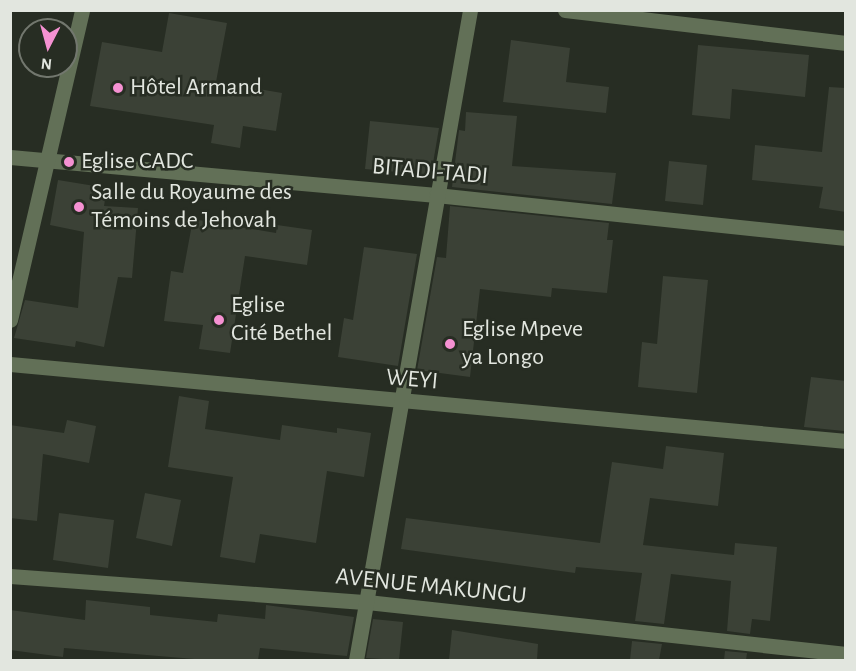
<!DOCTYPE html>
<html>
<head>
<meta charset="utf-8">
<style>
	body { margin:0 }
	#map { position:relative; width:856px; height:671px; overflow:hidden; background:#272d23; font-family:"Alegreya Sans",sans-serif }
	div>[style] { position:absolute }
	.building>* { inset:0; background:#3b4136 }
	.minor>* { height:15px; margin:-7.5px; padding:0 7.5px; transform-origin:7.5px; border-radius:7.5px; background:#627057 }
	.dots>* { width:16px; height:16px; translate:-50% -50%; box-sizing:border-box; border:3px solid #272d23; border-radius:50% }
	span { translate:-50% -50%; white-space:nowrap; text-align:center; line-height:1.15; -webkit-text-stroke:5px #272d23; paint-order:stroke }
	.poi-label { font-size:24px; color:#e2e6df }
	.left { translate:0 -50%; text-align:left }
	.street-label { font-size:24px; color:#e2e6df }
	.frame { position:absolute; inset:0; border:12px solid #e2e6df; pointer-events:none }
	.north { position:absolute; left:18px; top:18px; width:60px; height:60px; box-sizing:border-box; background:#272d23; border:2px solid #72776e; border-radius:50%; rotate:186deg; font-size:16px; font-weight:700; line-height:24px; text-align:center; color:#e2e6df }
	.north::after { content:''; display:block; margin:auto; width:21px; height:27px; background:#f591d2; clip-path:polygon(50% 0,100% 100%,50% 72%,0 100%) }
</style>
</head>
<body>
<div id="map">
	<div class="building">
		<div style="clip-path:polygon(169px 13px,227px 23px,216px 82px,282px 93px,276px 131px,243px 126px,240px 148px,211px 143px,214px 125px,90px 106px,102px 42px,162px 52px)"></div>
		<div style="clip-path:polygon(511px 40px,570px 48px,566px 82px,609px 87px,606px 113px,503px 102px)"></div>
		<div style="clip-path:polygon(698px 45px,809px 55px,805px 97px,732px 89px,730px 119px,692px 115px)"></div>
		<div style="clip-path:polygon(829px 87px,846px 88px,846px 212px,819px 208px,823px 187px,752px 180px,755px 145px,822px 152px)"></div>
		<div style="clip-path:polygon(466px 112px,517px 116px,512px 166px,616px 173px,612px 204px,452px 187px,459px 130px,465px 131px)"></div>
		<div style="clip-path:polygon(370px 121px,439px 128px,431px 175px,365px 169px)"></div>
		<div style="clip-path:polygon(669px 161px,707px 165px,703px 205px,665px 201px)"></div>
		<div style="clip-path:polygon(58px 180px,107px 188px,104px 206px,138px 208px,132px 278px,118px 277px,104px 347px,76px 341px,75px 347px,14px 338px,25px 300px,78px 308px,84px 232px,50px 225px)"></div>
		<div style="clip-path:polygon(450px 206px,609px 223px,607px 240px,613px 240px,607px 293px,552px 288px,551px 297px,480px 289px,470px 377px,417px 370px,437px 257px,446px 258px)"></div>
		<div style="clip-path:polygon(193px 219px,276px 233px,277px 225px,312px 230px,307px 265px,245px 256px,230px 353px,199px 349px,203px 325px,164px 321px,171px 271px,183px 273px)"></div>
		<div style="clip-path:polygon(364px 247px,417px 254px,398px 366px,338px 357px,344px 318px,353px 320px)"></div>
		<div style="clip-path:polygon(663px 276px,708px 280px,697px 393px,638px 387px,642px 342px,657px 344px)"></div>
		<div style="clip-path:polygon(811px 377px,846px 381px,844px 431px,804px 427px)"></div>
		<div style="clip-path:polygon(179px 396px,209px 401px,205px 429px,280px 440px,282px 425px,337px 433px,337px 428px,371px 433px,364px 477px,327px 471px,316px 543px,260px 534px,255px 563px,220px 557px,233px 477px,168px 467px)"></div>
		<div style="clip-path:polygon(67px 420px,96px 426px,89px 463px,43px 454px,37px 521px,10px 518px,10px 425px,64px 433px)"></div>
		<div style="clip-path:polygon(666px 446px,724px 453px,718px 506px,650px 498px,643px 545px,734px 555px,735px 543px,777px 547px,770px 621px,752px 619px,750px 634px,727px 631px,731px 581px,671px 574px,664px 624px,635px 621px,642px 573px,576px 567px,575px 573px,401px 549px,406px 518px,600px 543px,612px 462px,663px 469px)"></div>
		<div style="clip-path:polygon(145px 493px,181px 500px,172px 546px,136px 538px)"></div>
		<div style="clip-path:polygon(59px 513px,114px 520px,108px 568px,53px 560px)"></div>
		<div style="clip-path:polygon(86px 600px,150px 607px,150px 615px,217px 622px,218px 614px,265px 619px,266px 605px,354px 617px,347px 656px,260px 648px,258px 660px,206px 660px,64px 648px,63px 657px,10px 650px,10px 610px,85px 620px)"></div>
		<div style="clip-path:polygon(373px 619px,403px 622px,399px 660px,366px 658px)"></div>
		<div style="clip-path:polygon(452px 630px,538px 644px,537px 660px,449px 660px)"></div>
		<div style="clip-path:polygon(632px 641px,662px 644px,659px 660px,630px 660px)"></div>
		<div style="clip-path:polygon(725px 651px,747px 653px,746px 660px,724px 660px)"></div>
	</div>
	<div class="minor">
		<div style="left:565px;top:10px;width:283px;rotate:6.7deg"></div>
		<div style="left:10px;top:157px;width:428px;rotate:5.1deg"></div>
		<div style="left:436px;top:195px;width:412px;rotate:6deg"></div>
		<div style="left:10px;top:320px;width:318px;rotate:-76.9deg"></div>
		<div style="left:10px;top:364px;width:840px;rotate:5.26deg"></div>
		<div style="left:10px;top:576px;width:358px;rotate:4.2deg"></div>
		<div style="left:367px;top:602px;width:482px;rotate:6.2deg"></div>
		<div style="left:356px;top:660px;width:660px;rotate:-80.05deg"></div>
	</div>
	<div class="dots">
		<div style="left:118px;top:88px;background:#f591d2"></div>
		<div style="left:69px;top:162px;background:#f591d2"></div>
		<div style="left:79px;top:207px;background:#f591d2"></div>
		<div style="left:219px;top:320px;background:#f591d2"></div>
		<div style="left:450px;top:344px;background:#f591d2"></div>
	</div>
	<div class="poi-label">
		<span class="left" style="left:130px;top:88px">Hôtel Armand</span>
		<span class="left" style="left:81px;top:162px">Eglise CADC</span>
		<span class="left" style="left:91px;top:207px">Salle du Royaume des<br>Témoins de Jehovah</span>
		<span class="left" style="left:231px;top:320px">Eglise<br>Cité Bethel</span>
		<span class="left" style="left:462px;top:344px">Eglise Mpeve<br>ya Longo</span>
	</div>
	<div class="street-label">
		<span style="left:430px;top:172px;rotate:5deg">BITADI-TADI</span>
		<span style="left:412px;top:380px;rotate:5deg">WEYI</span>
		<span style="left:431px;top:587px;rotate:6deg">AVENUE MAKUNGU</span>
	</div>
	<div class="frame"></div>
	<div class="north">N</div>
</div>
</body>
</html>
